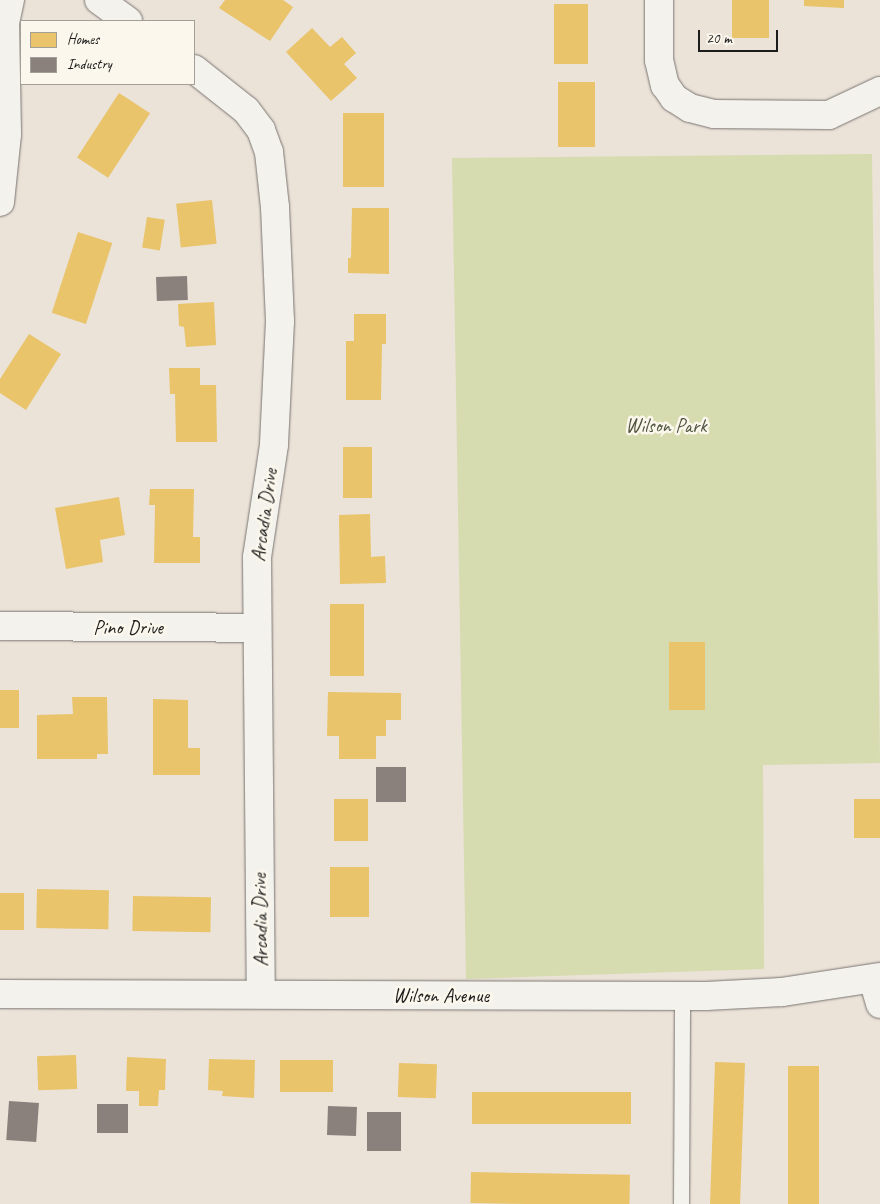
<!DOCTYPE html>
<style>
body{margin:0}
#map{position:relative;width:880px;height:1204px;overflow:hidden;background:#ebe2d8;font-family:Caveat,sans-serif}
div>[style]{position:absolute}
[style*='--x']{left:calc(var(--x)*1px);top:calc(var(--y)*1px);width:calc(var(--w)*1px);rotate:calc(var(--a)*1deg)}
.green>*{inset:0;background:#d6dcaf}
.homes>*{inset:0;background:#e9c46a;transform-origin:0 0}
.industry>*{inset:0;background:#8a817c;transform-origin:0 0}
.roads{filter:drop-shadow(0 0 1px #797571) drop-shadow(0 0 1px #797571)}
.service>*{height:15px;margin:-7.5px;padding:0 7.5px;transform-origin:7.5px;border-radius:7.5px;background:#f4f2ed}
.minor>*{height:28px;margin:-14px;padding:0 14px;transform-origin:14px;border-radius:14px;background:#f4f2ed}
span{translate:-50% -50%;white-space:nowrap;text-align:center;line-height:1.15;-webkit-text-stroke:5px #fbf7ec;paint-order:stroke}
.park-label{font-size:20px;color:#4f543e}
.street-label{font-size:20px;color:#1c1c1c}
.legend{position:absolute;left:20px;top:20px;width:175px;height:65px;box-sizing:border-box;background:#fbf7ec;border:1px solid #a29f99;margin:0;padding:6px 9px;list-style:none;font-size:15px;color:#1c1c1c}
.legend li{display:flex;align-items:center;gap:10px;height:25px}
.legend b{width:25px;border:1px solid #a29f99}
.scale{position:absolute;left:698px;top:30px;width:80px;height:22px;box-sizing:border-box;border:2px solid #1c1c1c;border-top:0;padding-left:6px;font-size:15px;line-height:18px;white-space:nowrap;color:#1c1c1c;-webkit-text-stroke:4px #fbf7ec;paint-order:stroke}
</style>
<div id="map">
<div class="green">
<div style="clip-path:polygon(872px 154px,880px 763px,763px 765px,764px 969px,466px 979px,452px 158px)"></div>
</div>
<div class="homes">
<div style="clip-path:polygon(225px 0,283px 0,293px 7px,270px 41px,219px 8px)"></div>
<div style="left:732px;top:0;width:37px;height:38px"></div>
<div style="clip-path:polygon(804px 0,844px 0,844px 8px,804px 6px)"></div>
<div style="left:554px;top:4px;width:34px;height:60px"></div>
<div style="clip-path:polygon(312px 28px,330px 47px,342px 37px,356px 53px,344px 64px,357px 78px,331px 101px,286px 52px)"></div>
<div style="left:558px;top:82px;width:37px;height:65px"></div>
<div style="left:119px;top:93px;width:37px;height:77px;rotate:33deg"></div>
<div style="left:343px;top:113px;width:41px;height:74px"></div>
<div style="left:212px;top:200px;width:44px;height:36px;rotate:84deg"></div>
<div style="clip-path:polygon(352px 208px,389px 208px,389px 274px,348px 273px,348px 258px,351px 258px)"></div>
<div style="left:147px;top:217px;width:18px;height:31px;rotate:9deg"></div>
<div style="left:78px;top:232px;width:36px;height:85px;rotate:18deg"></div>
<div style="clip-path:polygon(214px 302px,216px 345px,186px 347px,184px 327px,179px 326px,178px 304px)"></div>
<div style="clip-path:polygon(354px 314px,386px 314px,386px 344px,382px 344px,381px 400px,346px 400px,346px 341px,354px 341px)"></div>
<div style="clip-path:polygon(29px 334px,61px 354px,26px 410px,0 393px,0 379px)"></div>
<div style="clip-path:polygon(169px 368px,200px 368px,200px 385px,216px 385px,217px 442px,176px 442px,175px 394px,170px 394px)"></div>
<div style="left:343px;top:447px;width:29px;height:51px"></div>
<div style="clip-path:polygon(150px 489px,194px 489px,193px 537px,200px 537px,200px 563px,154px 563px,155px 505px,149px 505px)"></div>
<div style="clip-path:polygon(119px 497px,125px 535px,100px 540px,103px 562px,66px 569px,55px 508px)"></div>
<div style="clip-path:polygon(370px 514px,371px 557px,385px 556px,386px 583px,340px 584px,339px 515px)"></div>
<div style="left:330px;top:604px;width:34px;height:72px"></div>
<div style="left:669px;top:642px;width:36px;height:68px"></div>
<div style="left:0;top:690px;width:19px;height:38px"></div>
<div style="clip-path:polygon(328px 692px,401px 693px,401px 720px,386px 720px,386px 736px,376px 736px,376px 759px,339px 759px,339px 736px,327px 736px)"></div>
<div style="clip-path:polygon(72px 697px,107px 697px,108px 754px,97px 754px,97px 759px,37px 759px,37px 715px,73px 714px)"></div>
<div style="clip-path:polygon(153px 699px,188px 700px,188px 748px,200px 748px,200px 775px,153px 775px)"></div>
<div style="left:368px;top:799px;width:42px;height:34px;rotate:90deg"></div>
<div style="left:854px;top:799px;width:26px;height:39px"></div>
<div style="left:330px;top:867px;width:39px;height:50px"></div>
<div style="left:37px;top:889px;width:72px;height:39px;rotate:1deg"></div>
<div style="left:0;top:893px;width:24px;height:37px"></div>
<div style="left:133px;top:896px;width:78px;height:35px;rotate:1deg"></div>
<div style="left:76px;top:1055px;width:34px;height:39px;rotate:88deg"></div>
<div style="clip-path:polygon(127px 1057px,166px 1059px,165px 1090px,159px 1090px,158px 1106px,139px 1106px,139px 1091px,126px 1091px)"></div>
<div style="clip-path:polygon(209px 1059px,255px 1060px,254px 1098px,222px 1096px,223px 1091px,208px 1090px)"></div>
<div style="left:280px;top:1060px;width:53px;height:32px"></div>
<div style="left:715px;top:1062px;width:30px;height:142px;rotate:2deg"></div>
<div style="left:399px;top:1063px;width:38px;height:34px;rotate:2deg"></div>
<div style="left:788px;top:1066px;width:31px;height:138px"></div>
<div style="left:472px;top:1092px;width:159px;height:32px"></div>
<div style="left:471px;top:1172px;width:159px;height:31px;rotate:1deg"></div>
</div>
<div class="industry">
<div style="left:187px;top:276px;width:24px;height:31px;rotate:88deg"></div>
<div style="left:376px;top:767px;width:30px;height:35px"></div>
<div style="left:9px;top:1101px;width:30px;height:39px;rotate:4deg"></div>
<div style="left:97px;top:1104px;width:31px;height:29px"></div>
<div style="left:328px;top:1106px;width:29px;height:29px;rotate:2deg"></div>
<div style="left:367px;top:1112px;width:34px;height:39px"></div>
</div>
<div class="roads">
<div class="service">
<div style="--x:681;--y:1204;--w:208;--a:-89.7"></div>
</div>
<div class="minor">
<div style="--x:99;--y:0;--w:36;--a:36"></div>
<div style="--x:659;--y:0;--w:60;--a:90"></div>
<div style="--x:659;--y:60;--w:26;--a:77"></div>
<div style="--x:665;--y:85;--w:16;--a:55"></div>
<div style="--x:674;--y:98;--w:19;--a:32"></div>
<div style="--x:690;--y:108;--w:25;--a:14"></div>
<div style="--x:714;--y:114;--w:115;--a:0.5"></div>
<div style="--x:829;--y:115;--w:56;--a:-25.2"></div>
<div style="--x:194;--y:69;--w:66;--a:38.3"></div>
<div style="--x:246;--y:110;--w:25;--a:53"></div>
<div style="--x:261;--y:130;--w:23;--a:70"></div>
<div style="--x:269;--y:152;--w:55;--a:83.8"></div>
<div style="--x:275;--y:207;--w:114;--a:87.5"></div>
<div style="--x:280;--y:321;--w:124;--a:92.8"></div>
<div style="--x:274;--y:445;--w:113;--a:98.6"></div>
<div style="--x:257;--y:557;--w:437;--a:89.5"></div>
<div style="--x:0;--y:202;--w:68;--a:-84.1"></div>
<div style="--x:7;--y:134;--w:111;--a:-91"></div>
<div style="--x:5;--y:23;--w:24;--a:-78"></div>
<div style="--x:0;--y:626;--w:256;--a:0.4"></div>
<div style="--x:873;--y:979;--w:26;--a:74"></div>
<div style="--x:0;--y:994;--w:706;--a:0.16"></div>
<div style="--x:706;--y:996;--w:76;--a:-3"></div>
<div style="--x:782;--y:992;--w:99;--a:-8.7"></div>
</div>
</div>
<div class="park-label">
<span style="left:666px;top:425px">Wilson Park</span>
</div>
<div class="street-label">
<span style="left:264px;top:515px;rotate:-82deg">Arcadia Drive</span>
<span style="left:128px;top:627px">Pino Drive</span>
<span style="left:260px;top:920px;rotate:-91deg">Arcadia Drive</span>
<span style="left:441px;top:995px">Wilson Avenue</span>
</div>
<ul class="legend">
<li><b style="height:14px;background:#e9c46a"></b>Homes</li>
<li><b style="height:14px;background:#8a817c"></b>Industry</li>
</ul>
<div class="scale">20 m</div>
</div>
